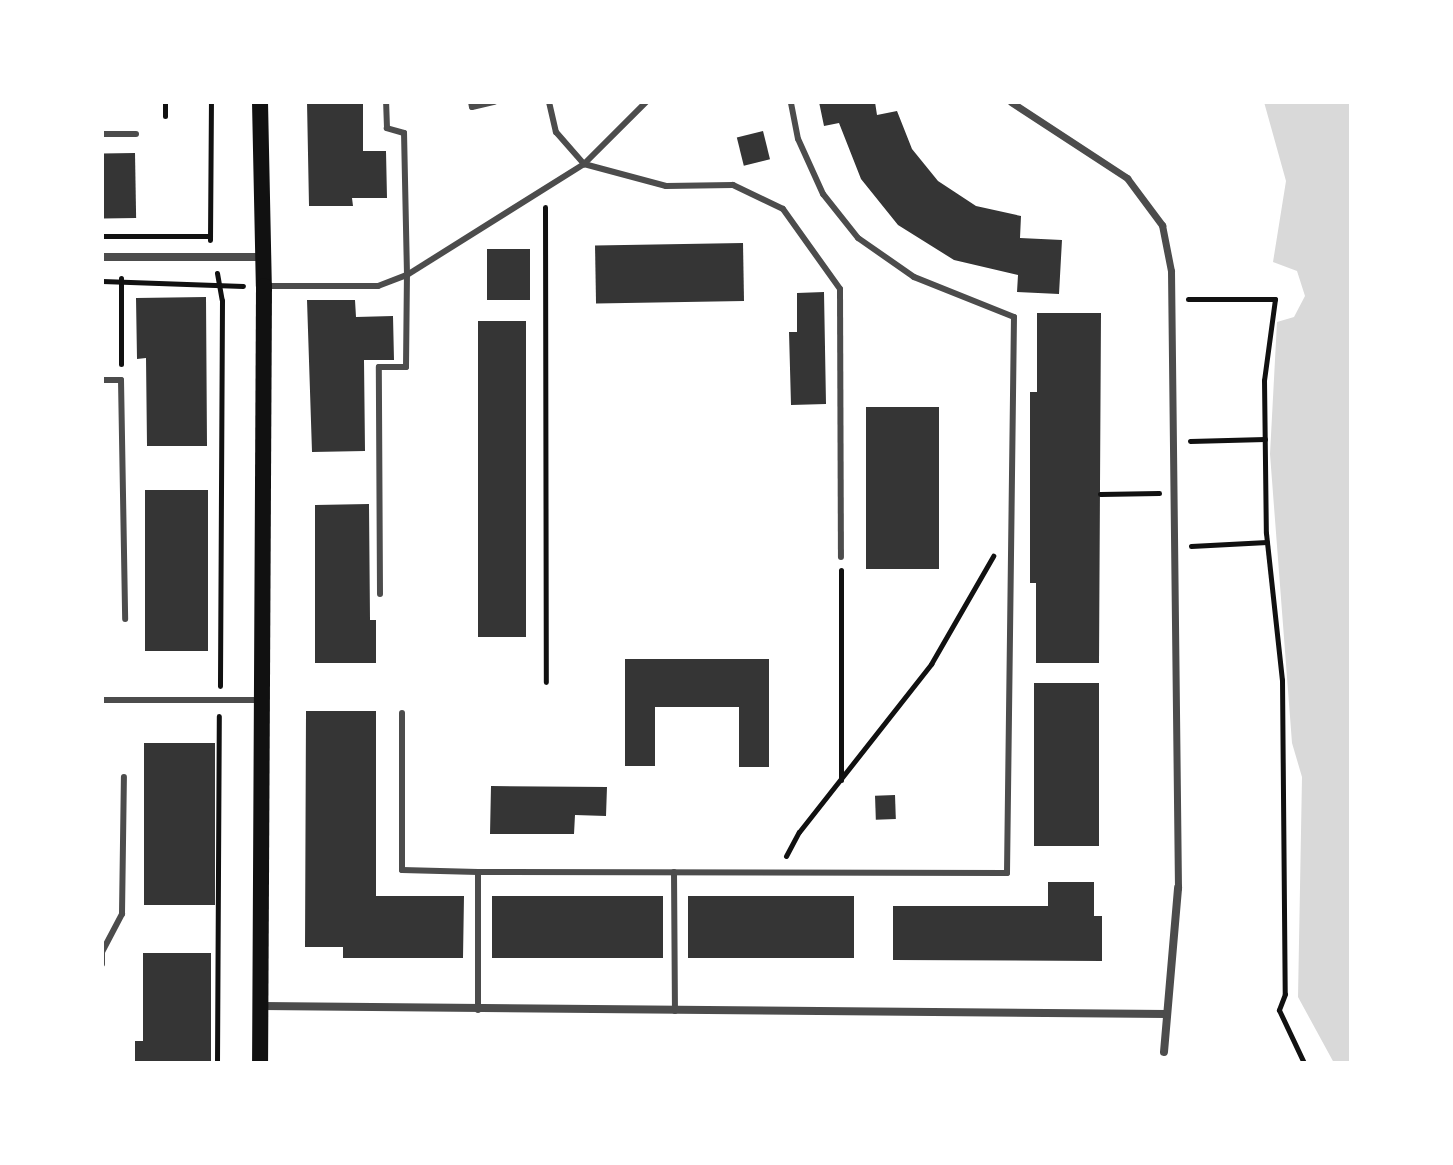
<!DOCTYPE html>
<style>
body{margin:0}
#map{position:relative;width:1453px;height:1165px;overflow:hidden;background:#fff;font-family:"Playfair Display",serif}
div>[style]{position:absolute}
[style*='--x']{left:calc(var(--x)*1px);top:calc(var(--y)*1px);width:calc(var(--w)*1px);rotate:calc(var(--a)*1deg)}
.water>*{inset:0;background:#d9d9d9}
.building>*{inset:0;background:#353535;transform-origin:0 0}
.path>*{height:5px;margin:-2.5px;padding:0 2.5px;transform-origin:2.5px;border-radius:2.5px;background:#111}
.service>*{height:6px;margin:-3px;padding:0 3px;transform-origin:3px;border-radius:3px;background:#4c4c4c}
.pedestrian>*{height:7px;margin:-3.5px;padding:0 3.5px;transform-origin:3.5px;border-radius:3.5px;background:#4c4c4c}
.minor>*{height:8px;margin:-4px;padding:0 4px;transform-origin:4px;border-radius:4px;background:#4c4c4c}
.secondary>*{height:16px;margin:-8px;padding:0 8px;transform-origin:8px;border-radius:8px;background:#111}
span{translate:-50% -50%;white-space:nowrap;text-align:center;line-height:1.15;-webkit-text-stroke:7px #fff;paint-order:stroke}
.frame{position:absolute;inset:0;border:104px solid #fff;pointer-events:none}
</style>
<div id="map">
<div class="water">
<div style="clip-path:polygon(1264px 102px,1351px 102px,1351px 1063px,1334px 1063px,1298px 997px,1302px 777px,1292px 743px,1270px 454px,1277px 322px,1294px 317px,1305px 296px,1297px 271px,1273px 262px,1286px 181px)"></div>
</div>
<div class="building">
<div style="clip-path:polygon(307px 102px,363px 102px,363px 151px,386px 151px,387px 198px,352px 198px,353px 206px,309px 206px)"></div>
<div style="clip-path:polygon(819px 102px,875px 102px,877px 115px,897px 111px,912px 149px,938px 181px,976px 206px,1021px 216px,1020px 238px,1062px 240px,1059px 294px,1017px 292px,1018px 275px,954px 260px,898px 225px,861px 179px,839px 123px,824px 126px)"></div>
<div style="left:763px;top:131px;width:29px;height:27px;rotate:76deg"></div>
<div style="left:135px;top:153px;width:65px;height:33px;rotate:89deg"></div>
<div style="left:743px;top:243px;width:58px;height:148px;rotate:89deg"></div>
<div style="left:487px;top:249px;width:43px;height:51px"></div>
<div style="clip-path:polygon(824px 292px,826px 404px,791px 405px,789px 332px,797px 332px,797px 293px)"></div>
<div style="clip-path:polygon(206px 297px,207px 446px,147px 446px,146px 358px,137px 359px,136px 298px)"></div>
<div style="clip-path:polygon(307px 300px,355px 300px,356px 317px,393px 316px,394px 360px,364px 360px,365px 451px,312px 452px)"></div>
<div style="clip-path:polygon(1037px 313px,1101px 313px,1099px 663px,1036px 663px,1036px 583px,1030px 583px,1030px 392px,1037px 392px)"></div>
<div style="left:478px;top:321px;width:48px;height:316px"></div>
<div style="left:866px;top:407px;width:73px;height:162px"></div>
<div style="left:208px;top:490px;width:161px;height:63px;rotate:90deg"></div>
<div style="clip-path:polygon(369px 504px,370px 620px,376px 620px,376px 663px,315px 663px,315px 505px)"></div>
<div style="clip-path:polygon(625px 659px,769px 659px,769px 767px,739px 767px,739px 707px,655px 707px,655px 766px,625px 766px)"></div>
<div style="left:1034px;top:683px;width:65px;height:163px"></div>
<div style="clip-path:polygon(306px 711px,376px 711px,376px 896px,464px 896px,463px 958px,343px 958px,343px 947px,305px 947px)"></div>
<div style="left:144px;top:743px;width:71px;height:162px"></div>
<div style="clip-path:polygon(491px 786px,607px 787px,606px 816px,575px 815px,574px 834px,490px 834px)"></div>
<div style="left:895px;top:795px;width:24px;height:20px;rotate:88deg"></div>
<div style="clip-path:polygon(1048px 882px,1094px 882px,1094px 916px,1102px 916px,1102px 961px,893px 960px,893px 906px,1048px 906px)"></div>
<div style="left:492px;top:896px;width:171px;height:62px"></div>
<div style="left:854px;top:896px;width:62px;height:166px;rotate:90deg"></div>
<div style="clip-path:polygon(143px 953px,211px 953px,211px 1063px,135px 1063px,135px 1041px,143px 1041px)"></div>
</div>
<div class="path">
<div style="--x:165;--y:116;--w:14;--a:-90"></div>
<div style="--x:545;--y:207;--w:475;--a:89.9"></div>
<div style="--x:102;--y:236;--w:108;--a:0"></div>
<div style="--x:210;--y:240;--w:138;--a:-89.6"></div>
<div style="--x:217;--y:273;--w:27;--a:80"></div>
<div style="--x:222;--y:300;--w:386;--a:90.3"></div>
<div style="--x:121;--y:278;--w:86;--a:90"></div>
<div style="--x:102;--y:281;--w:141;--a:2"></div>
<div style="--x:1188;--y:299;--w:87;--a:0"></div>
<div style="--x:1275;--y:299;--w:82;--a:97.7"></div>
<div style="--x:1264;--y:380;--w:153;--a:89.3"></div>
<div style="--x:1266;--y:533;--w:148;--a:83.8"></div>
<div style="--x:1282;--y:680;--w:314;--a:89.5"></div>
<div style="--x:1285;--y:994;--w:17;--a:111"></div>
<div style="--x:1279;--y:1010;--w:59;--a:64.7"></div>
<div style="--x:1190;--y:441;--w:75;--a:-1.5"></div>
<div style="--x:1100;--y:494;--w:59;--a:-1"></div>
<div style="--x:1191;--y:546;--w:76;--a:-3"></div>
<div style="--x:841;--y:780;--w:210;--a:-90"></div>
<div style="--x:786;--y:856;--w:27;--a:-62"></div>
<div style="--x:799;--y:832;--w:214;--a:-51.8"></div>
<div style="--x:931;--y:664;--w:125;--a:-60.1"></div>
<div style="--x:217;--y:1063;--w:347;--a:-89.7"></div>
<div style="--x:949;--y:1063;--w:69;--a:0"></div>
</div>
<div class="service">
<div style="--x:471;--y:102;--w:5;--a:79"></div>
<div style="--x:472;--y:107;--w:23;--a:-13"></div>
<div style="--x:549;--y:102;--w:31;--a:77"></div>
<div style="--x:556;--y:132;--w:43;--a:48.8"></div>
<div style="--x:584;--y:164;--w:85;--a:15"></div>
<div style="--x:666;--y:186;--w:67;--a:-0.9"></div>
<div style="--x:733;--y:185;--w:55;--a:25.6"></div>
<div style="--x:783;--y:209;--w:98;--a:54.5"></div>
<div style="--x:840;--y:289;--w:268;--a:89.8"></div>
<div style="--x:102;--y:134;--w:34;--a:0"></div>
<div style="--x:265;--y:286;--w:113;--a:0"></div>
<div style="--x:378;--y:286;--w:31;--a:-21"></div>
<div style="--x:407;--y:275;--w:209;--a:-32.1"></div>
<div style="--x:584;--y:164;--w:88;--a:-45"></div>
<div style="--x:102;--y:380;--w:19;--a:0"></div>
<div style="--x:121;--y:380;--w:239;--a:89"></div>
<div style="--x:380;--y:594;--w:227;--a:-90.3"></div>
<div style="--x:379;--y:367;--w:27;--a:0"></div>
<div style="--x:406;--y:367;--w:92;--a:-89.4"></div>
<div style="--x:407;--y:275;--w:142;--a:-91.2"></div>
<div style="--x:404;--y:133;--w:18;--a:-164"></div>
<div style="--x:387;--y:128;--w:26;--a:-92"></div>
<div style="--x:102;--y:700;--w:156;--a:0"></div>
<div style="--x:402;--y:713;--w:157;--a:90"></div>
<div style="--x:402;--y:870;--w:76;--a:1.5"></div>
<div style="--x:674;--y:872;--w:139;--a:89.6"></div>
<div style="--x:102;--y:964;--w:12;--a:-90"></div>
<div style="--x:102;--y:952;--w:43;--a:-62.2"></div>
<div style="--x:122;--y:914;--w:137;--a:-89.2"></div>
<div style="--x:478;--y:1010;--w:138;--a:-90"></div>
<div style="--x:478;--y:872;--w:529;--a:0.11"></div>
<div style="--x:1007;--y:873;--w:556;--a:-89.28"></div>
<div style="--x:1014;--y:317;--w:108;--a:-158.2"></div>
<div style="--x:914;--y:277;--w:68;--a:-145.1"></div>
<div style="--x:858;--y:238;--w:56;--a:-128.5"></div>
<div style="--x:823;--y:194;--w:60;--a:-114.4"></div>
<div style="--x:798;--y:139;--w:38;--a:-101"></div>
</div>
<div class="pedestrian">
<div style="--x:1011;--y:102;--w:139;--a:33.2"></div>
<div style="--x:1127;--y:178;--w:59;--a:53.3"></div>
<div style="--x:1162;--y:225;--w:47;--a:78.9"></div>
<div style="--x:1171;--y:271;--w:617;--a:89.35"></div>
</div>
<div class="minor">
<div style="--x:102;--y:257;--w:161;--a:0"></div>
<div style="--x:262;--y:1006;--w:905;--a:0.51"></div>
<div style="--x:1164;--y:1052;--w:165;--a:-85.1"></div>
</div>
<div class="secondary">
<div style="--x:260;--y:102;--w:184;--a:88.8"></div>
<div style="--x:264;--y:286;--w:777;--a:90.29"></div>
</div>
<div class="frame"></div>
</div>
